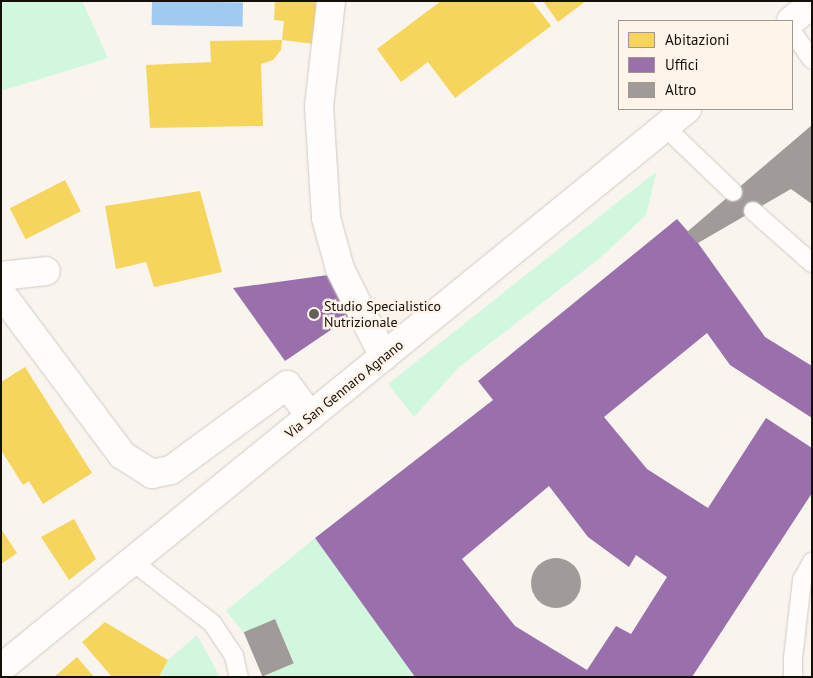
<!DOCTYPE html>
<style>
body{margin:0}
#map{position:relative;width:813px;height:678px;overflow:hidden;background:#faf4ee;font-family:"PT Sans",sans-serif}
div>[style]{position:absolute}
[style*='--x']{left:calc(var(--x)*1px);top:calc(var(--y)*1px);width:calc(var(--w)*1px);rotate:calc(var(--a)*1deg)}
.green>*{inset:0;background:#d1f8de}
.water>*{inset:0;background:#a1caf0;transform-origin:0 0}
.homes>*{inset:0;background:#f6d55c;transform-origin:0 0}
.offices>*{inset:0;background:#9970ab}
.building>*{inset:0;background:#a09a99;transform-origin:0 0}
.round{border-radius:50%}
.roads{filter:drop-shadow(0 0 1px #d0cac4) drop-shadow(0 0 1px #d0cac4)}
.lane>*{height:18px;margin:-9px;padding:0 9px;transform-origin:9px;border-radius:9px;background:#fefdfc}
.street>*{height:28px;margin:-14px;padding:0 14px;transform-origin:14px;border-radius:14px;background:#fefdfc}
.primary>*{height:28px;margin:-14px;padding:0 14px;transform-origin:14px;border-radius:14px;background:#fefdfc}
.dots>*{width:14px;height:14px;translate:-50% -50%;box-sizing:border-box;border:2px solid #fef4ea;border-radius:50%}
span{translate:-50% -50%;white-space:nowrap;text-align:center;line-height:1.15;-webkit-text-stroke:5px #fef4ea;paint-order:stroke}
.poi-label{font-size:14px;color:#150f0a}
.left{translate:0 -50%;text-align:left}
.street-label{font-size:14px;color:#150f0a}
.frame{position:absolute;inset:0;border:2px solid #150f0a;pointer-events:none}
.legend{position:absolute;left:618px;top:20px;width:175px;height:90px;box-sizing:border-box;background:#fef4ea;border:1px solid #a19890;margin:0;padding:6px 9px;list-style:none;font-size:15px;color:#150f0a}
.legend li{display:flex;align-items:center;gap:10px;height:25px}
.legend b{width:25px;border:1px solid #a19890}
</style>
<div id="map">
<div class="green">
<div style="clip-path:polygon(1px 1px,82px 1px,108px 58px,1px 91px)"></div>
<div style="clip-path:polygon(657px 171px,646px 215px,600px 258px,457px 369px,414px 417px,388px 384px)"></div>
<div style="clip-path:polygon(315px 538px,415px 677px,262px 677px,294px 662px,275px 619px,244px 633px,226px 611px)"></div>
<div style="clip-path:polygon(197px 635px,220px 677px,159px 677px,168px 660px)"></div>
</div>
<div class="water">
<div style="left:152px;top:1px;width:91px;height:24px;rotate:1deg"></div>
</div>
<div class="homes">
<div style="clip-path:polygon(275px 1px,318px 1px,315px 44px,282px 40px,284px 21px,274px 20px)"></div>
<div style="clip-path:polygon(441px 1px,532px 1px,551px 26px,455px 98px,428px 62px,401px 82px,377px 49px)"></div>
<div style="clip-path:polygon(543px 1px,586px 1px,558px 22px)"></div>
<div style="clip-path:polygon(282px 40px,281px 50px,273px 60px,261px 64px,263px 126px,150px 128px,146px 65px,211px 62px,210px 41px)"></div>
<div style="left:65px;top:180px;width:35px;height:62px;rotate:63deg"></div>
<div style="clip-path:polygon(200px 191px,222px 272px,154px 287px,146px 262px,116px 269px,105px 206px)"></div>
<div style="clip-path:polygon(25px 367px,92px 473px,43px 504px,29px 481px,23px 485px,1px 450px,1px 382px)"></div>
<div style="clip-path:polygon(74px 519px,96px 559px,69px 580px,41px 537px)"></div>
<div style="clip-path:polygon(1px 529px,17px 553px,1px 564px)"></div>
<div style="clip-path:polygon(105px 622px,168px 660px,159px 677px,112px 677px,82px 642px)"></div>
<div style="clip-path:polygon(77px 657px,94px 677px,54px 677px)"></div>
</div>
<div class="offices">
<div style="clip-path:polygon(evenodd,677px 219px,698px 243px,765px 337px,812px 366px,812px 418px,730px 365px,707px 333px,604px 417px,647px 469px,708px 508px,766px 418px,812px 448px,812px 493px,692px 677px,415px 677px,315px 538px,493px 400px,478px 381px,677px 219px,549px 486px,588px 537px,629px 567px,636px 555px,667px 577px,631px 634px,616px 626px,587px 670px,515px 626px,462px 559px,549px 486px)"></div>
<div style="clip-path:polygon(328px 275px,350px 317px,285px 361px,233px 288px)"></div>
</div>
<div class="building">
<div style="clip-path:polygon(812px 125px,812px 204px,791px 189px,698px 243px,687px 232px)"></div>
<div class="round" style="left:531px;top:558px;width:50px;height:50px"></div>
<div style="left:275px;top:619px;width:48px;height:34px;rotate:67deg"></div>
</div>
<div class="roads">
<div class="lane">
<div style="--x:792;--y:32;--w:34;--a:54"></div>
<div style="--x:665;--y:127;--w:94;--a:43.7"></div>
<div style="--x:753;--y:211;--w:79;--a:41.4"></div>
<div style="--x:133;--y:562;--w:100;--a:37.7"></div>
<div style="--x:212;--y:623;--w:40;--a:56"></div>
<div style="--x:234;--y:656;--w:22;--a:77"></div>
<div style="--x:793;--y:677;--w:19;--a:-90"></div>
<div style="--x:793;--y:658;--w:79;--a:-83.4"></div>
<div style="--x:802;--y:580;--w:21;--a:-61"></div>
</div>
<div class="street">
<div style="--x:331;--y:1;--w:106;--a:96.5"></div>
<div style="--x:319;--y:106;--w:112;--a:86.4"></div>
<div style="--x:326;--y:218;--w:53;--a:74.6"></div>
<div style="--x:340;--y:269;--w:98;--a:63.4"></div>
<div style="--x:1;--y:276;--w:45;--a:-6.3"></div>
<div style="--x:1;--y:293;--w:202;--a:53.2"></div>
<div style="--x:122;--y:455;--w:36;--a:32"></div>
<div style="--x:152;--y:474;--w:19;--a:-12"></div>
<div style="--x:171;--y:470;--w:144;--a:-36.2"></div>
<div style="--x:287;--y:385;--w:39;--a:53"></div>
</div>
<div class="primary">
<div style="--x:791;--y:21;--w:27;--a:-39"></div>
<div style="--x:1;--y:668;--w:885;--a:-39.18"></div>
</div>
</div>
<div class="dots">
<div style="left:314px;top:314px;background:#655f5a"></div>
</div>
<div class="poi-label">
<span class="left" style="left:324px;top:314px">Studio Specialistico<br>Nutrizionale</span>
</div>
<div class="street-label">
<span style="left:344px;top:389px;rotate:-39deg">Via San Gennaro Agnano</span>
</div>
<div class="frame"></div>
<ul class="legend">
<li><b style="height:14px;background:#f6d55c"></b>Abitazioni</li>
<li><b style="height:14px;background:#9970ab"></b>Uffici</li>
<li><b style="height:14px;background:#a09a99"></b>Altro</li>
</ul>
</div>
